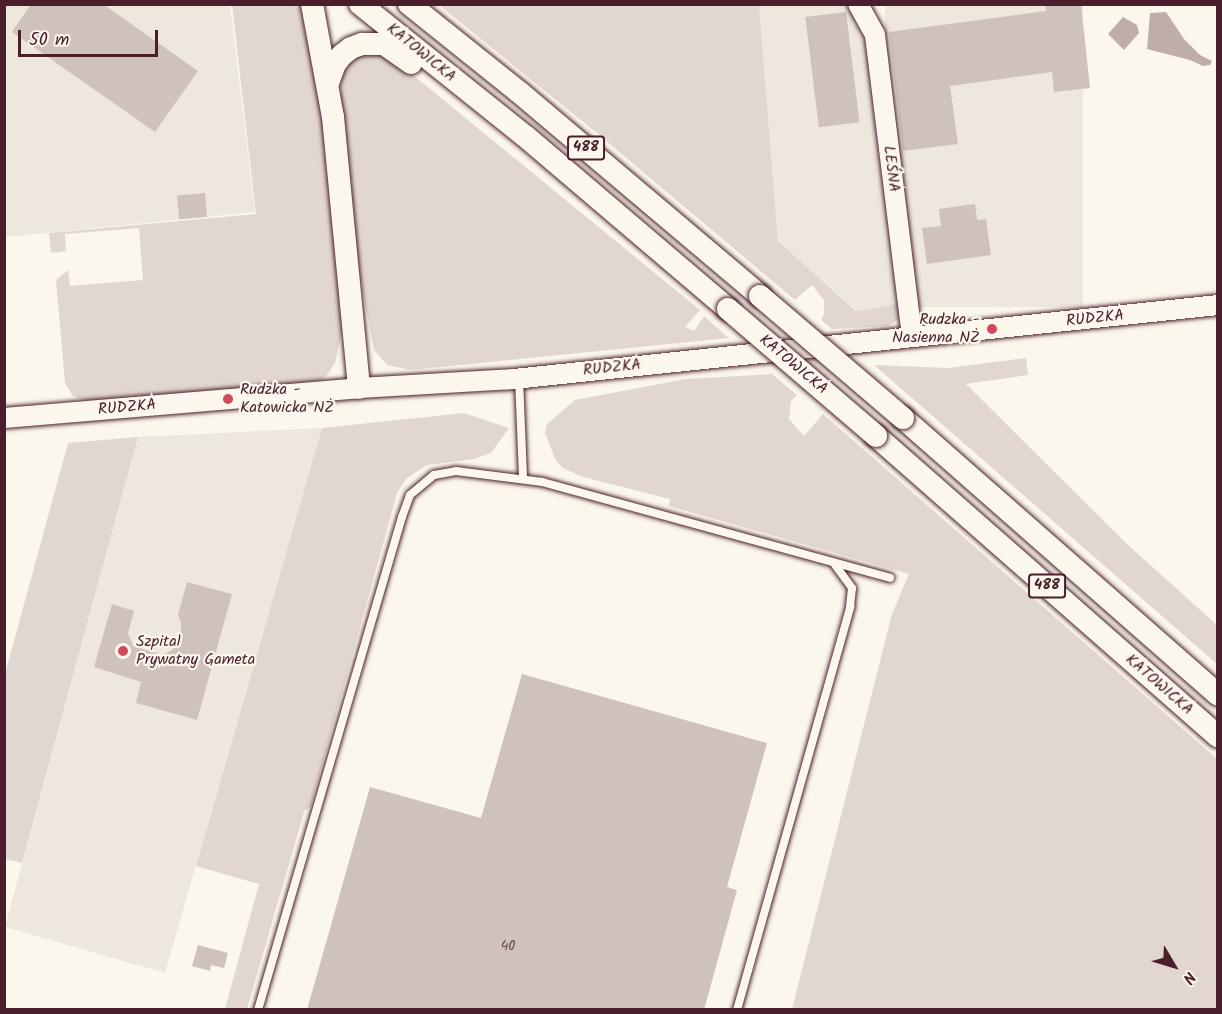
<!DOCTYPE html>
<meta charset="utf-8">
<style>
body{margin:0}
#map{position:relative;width:1222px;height:1014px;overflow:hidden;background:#fbf7ec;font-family:Kalam,sans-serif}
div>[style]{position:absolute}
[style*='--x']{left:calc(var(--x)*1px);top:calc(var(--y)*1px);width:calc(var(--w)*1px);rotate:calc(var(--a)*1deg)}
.built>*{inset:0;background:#eee7de;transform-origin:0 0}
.green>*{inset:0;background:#e2d7d0}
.water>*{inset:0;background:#bfadaa}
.building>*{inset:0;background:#cfc2bc;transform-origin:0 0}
.roads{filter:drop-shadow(0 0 2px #4a1f2b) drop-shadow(0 0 2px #4a1f2b)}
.lane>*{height:8px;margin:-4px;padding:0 4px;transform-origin:4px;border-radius:4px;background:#fbf7ec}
.secondary>*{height:20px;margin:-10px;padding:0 10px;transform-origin:10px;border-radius:10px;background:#fbf7ec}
.primary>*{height:22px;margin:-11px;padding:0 11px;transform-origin:11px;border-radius:11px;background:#fbf7ec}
.bridges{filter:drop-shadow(0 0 2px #4a1f2b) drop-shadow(0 0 2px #4a1f2b)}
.primary-bridge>*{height:22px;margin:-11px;padding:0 11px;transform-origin:11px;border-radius:11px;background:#fbf7ec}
.dots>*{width:16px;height:16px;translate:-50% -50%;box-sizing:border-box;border:3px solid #fbf7ec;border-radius:50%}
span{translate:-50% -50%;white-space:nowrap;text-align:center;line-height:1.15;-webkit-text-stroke:4.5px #fbf7ec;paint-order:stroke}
.number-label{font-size:14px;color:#6b484f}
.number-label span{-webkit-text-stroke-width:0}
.shield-label span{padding:2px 4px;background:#fbf7ec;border:2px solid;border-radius:4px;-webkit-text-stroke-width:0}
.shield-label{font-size:15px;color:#4a1f2b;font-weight:700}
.street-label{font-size:16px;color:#4a1f2b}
.poi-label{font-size:16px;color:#4a1f2b}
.right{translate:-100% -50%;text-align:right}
.left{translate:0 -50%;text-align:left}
.frame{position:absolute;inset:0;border:6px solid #4a1f2b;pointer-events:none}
.north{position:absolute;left:1144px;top:936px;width:60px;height:60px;-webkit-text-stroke:4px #fbf7ec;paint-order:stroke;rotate:128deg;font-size:16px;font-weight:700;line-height:24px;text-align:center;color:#4a1f2b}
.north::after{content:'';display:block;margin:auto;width:21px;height:27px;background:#4a1f2b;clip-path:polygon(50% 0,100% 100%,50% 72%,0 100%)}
.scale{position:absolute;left:18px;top:30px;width:140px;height:27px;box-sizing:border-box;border:3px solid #4a1f2b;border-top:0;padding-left:8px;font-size:18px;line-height:21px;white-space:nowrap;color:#4a1f2b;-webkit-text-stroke:4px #fbf7ec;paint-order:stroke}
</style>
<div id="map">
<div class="built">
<div style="clip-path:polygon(5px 5px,230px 5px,255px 212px,5px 237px)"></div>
<div style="clip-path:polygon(759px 5px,846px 5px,865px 33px,901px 291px,897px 304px,857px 311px,778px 241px)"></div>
<div style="left:885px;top:5px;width:198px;height:302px"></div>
<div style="clip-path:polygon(322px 428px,165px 973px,5px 927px,138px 437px)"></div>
</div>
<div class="green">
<div style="clip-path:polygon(232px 5px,306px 5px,319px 89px,343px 327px,335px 363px,328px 374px,318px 383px,86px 401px,73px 396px,65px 383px,56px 280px,68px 270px,70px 286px,143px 280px,139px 228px,65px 234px,66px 251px,51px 253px,49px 233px,256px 214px)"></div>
<div style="clip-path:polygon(439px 5px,759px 5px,778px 241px,856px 311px,897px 304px,900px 314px,898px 320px,888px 326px,832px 329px,821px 320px,824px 314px,824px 300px,812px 285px,795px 300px,592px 129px)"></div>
<div style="clip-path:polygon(378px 53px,402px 66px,700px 310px,685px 327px,694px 331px,704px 316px,729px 338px,411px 370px,387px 365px,374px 350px,359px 272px,341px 102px,341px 78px,347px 63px,357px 55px)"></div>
<div style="clip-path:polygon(1026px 358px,1028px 375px,966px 384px,1127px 544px,1217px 625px,1217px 664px,874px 365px,948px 368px)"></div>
<div style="clip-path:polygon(772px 374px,797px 395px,791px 401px,789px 419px,804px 436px,823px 414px,1217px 759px,1217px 1009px,792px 1009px,892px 614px,909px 574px,669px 506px,670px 499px,583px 477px,563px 468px,556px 461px,545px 433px,547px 424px,575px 400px,686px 379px)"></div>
<div style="clip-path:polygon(464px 413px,509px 428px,491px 453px,474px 459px,427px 465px,406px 479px,397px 493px,311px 805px,304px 812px,247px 1009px,225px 1009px,259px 884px,196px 866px,322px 428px)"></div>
<div style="clip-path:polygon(138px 437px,22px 863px,5px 859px,5px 674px,68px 443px)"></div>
</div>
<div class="water">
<div style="clip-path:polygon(1166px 12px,1184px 39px,1200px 55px,1212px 61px,1210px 65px,1203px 66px,1190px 60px,1147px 49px,1150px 13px)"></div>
<div style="clip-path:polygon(1123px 17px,1137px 25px,1139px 33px,1124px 50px,1108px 34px)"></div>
</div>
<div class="building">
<div style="clip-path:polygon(31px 4px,103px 4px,198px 71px,155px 132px,12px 32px)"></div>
<div style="clip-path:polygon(1045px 4px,1081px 4px,1090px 88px,1054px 92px,1052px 72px,950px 86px,958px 144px,903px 151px,889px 32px,1046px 11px)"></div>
<div style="left:846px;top:12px;width:111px;height:41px;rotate:83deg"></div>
<div style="left:205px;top:193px;width:24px;height:28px;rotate:85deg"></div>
<div style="clip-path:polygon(975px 204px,977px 220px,986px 219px,991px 255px,927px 264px,922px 228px,941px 226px,939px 209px)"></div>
<div style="clip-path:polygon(187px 582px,232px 594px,197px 720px,136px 703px,141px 682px,94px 667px,112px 604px,134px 611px,128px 633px,133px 646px,163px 655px,172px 650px,181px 635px,181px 623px,178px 615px)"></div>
<div style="clip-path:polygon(522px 674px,767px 743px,727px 887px,737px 890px,704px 1010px,307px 1010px,370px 787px,481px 818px)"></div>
<div style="clip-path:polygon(198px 945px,228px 953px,224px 968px,211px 965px,210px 971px,192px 966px)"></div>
</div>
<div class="roads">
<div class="lane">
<div style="--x:519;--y:378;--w:101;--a:87.7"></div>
<div style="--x:258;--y:1010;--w:514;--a:-73.72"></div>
<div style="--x:402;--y:517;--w:23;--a:-70"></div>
<div style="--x:410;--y:495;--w:31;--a:-40"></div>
<div style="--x:434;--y:475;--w:22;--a:-10"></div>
<div style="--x:456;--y:471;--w:87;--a:7.3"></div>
<div style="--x:542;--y:482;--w:361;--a:15.4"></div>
<div style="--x:737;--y:1010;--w:419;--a:-74.3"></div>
<div style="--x:850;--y:607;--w:19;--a:-84"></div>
<div style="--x:852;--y:588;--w:29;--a:-126"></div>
</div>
<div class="secondary">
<div style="--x:858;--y:4;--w:35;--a:61"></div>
<div style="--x:875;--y:35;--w:304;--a:83"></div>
<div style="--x:4;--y:418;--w:356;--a:-4.8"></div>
<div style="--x:359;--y:388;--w:155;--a:-3.3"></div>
<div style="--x:514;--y:379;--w:708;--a:-6"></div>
</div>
<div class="primary">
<div style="--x:312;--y:4;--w:115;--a:79.5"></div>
<div style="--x:333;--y:117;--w:272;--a:84.5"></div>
<div style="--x:360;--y:4;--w:211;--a:38.7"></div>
<div style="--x:525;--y:136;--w:267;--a:40.4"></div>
<div style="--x:409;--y:4;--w:141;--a:38.7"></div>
<div style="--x:519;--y:92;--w:316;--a:40.2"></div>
<div style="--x:328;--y:83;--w:20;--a:-70"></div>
<div style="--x:335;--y:64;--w:11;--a:-52"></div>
<div style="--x:342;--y:55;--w:11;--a:-38"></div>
<div style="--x:351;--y:48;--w:12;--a:-20"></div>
<div style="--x:362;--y:44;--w:22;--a:0"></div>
<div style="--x:384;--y:44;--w:33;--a:35"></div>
<div style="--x:903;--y:418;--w:419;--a:41.3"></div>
<div style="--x:876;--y:436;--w:455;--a:41.3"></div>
</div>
</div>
<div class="bridges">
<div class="primary-bridge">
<div style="--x:760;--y:296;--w:188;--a:40.5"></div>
<div style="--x:728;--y:309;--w:195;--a:40.6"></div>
</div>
</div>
<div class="dots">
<div style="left:992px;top:329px;background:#d1495b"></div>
<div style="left:228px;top:399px;background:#d1495b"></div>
<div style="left:123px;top:651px;background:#d1495b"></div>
</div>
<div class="number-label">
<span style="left:508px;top:946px">40</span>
</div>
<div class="shield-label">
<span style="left:586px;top:148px">488</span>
<span style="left:1047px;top:586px">488</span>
</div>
<div class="street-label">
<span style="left:421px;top:53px;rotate:39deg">KATOWICKA</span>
<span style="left:891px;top:169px;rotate:83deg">LEŚNA</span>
<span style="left:1095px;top:319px;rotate:-6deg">RUDZKA</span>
<span style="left:793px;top:365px;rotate:40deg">KATOWICKA</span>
<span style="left:612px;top:368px;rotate:-6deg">RUDZKA</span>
<span style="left:127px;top:408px;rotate:-5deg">RUDZKA</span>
<span style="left:1159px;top:685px;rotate:41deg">KATOWICKA</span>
</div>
<div class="poi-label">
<span class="right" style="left:980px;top:329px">Rudzka -<br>Nasienna NŻ</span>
<span class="left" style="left:240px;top:399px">Rudzka -<br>Katowicka NŻ</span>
<span class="left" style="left:136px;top:651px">Szpital<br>Prywatny Gameta</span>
</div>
<div class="frame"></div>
<div class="north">N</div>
<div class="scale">50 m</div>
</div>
